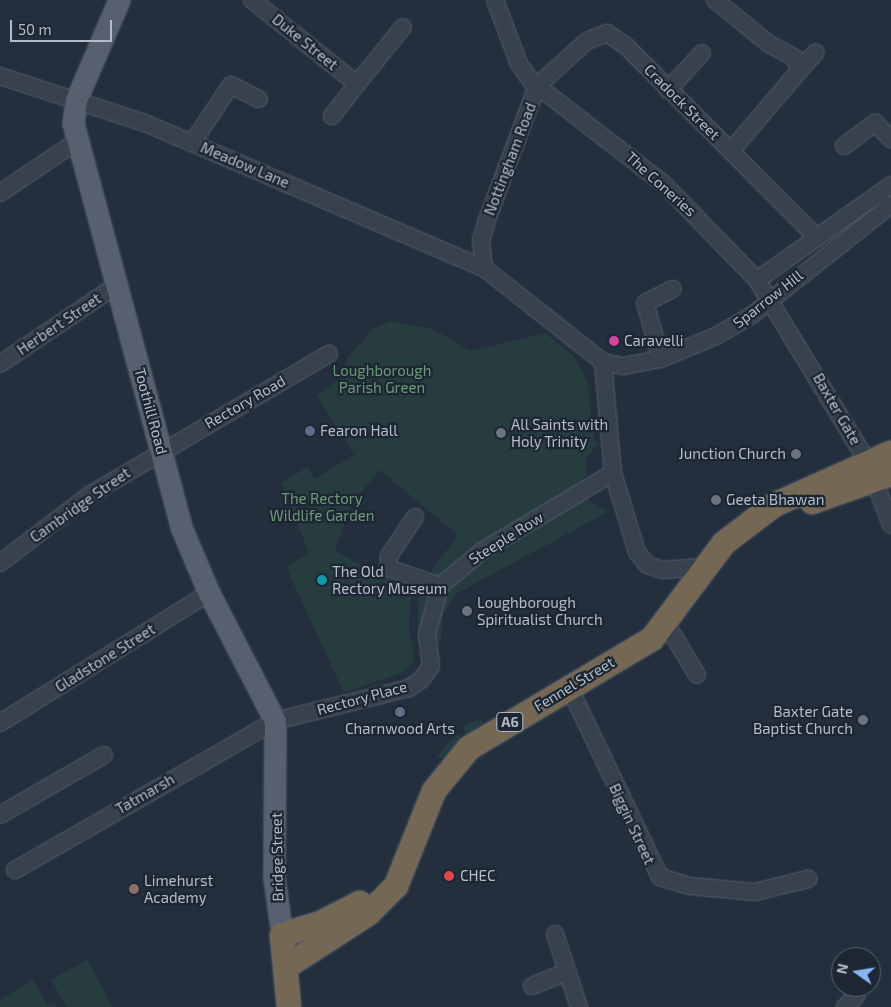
<!DOCTYPE html>
<style>
body{margin:0}
#map{position:relative;width:891px;height:1007px;overflow:hidden;background:#242f3e;font-family:"Exo 2",sans-serif}
div>[style]{position:absolute}
[style*='--x']{left:calc(var(--x)*1px);top:calc(var(--y)*1px);width:calc(var(--w)*1px);rotate:calc(var(--a)*1deg)}
.green>*{inset:0;background:#263c3f}
.roads{filter:drop-shadow(0 0 1px #565f6c) drop-shadow(0 0 1px #565f6c)}
.minor>*{height:16px;margin:-8px;padding:0 8px;transform-origin:8px;border-radius:8px;background:#38414e}
.major>*{height:21px;margin:-10.5px;padding:0 10.5px;transform-origin:10.5px;border-radius:10.5px;background:#56606e}
.highway>*{height:24px;margin:-12px;padding:0 12px;transform-origin:12px;border-radius:12px;background:#746855}
.dots>*{width:14px;height:14px;translate:-50% -50%;box-sizing:border-box;border:2px solid #1d2633;border-radius:50%}
span{translate:-50% -50%;white-space:nowrap;text-align:center;line-height:1.15;-webkit-text-stroke:4.5px #1d2633;paint-order:stroke}
.shield-label span{padding:1px 4px;background:#1d2633;border:1px solid;border-radius:4px;-webkit-text-stroke-width:0}
.shield-label{font-size:14px;color:#b4bcc9;font-weight:700}
.street-label{font-size:15px;color:#b4bcc9}
.poi-label{font-size:15px;color:#b4bcc9}
.left{translate:0 -50%;text-align:left}
.right{translate:-100% -50%;text-align:right}
.park-label{font-size:15px;color:#6b9a76}
.north{position:absolute;left:831px;top:947px;width:50px;height:50px;box-sizing:border-box;background:#1d2633;border:1px solid #59626f;border-radius:50%;rotate:283deg;font-size:14px;font-weight:700;line-height:20px;text-align:center;color:#b4bcc9}
.north::after{content:'';display:block;margin:auto;width:18px;height:22px;background:#8ab4f8;clip-path:polygon(50% 0,100% 100%,50% 72%,0 100%)}
.scale{position:absolute;left:10px;top:20px;width:102px;height:22px;box-sizing:border-box;border:2px solid #b4bcc9;border-top:0;padding-left:6px;font-size:15px;line-height:18px;white-space:nowrap;color:#b4bcc9;-webkit-text-stroke:4px #1d2633;paint-order:stroke}
</style>
<div id="map">
<div class="green">
<div style="clip-path:polygon(389px 321px,431px 328px,471px 351px,545px 333px,573px 355px,588px 382px,594px 442px,598px 444px,585px 460px,588px 467px,581px 487px,587px 499px,608px 512px,457px 593px,443px 615px,441px 642px,418px 644px,418px 600px,429px 574px,458px 535px,380px 470px,351px 504px,335px 551px,412px 591px,409px 625px,414px 660px,406px 671px,344px 693px,286px 567px,309px 553px,281px 483px,308px 467px,315px 479px,354px 455px,317px 395px,343px 377px,347px 358px,372px 330px)"></div>
<div style="clip-path:polygon(481px 718px,483px 723px,466px 735px,463px 726px)"></div>
<div style="clip-path:polygon(458px 733px,461px 742px,443px 758px,437px 756px)"></div>
<div style="clip-path:polygon(87px 960px,113px 1007px,67px 1007px,51px 980px)"></div>
<div style="clip-path:polygon(33px 980px,48px 1005px,54px 1002px,57px 1007px,0 1007px,0 1000px)"></div>
</div>
<div class="roads">
<div class="minor">
<div style="--x:252;--y:0;--w:134;--a:38.7"></div>
<div style="--x:357;--y:84;--w:41;--a:128"></div>
<div style="--x:495;--y:0;--w:68;--a:69.4"></div>
<div style="--x:519;--y:64;--w:21;--a:55"></div>
<div style="--x:531;--y:81;--w:168;--a:37.8"></div>
<div style="--x:664;--y:184;--w:134;--a:45.9"></div>
<div style="--x:757;--y:280;--w:212;--a:58.7"></div>
<div style="--x:867;--y:461;--w:68;--a:69.4"></div>
<div style="--x:715;--y:0;--w:70;--a:39.2"></div>
<div style="--x:769;--y:44;--w:30;--a:28"></div>
<div style="--x:795;--y:58;--w:14;--a:73"></div>
<div style="--x:799;--y:71;--w:105;--a:130.4"></div>
<div style="--x:799;--y:71;--w:25;--a:-48"></div>
<div style="--x:0;--y:76;--w:152;--a:18"></div>
<div style="--x:145;--y:123;--w:369;--a:23.2"></div>
<div style="--x:484;--y:268;--w:152;--a:38.3"></div>
<div style="--x:603;--y:362;--w:21;--a:11"></div>
<div style="--x:624;--y:366;--w:38;--a:-11"></div>
<div style="--x:661;--y:359;--w:60;--a:-22.7"></div>
<div style="--x:716;--y:336;--w:42;--a:-30.3"></div>
<div style="--x:752;--y:315;--w:177;--a:-38.4"></div>
<div style="--x:357;--y:84;--w:73;--a:-51.1"></div>
<div style="--x:668;--y:90;--w:50;--a:-47.4"></div>
<div style="--x:192;--y:143;--w:70;--a:-56.1"></div>
<div style="--x:231;--y:85;--w:31;--a:27"></div>
<div style="--x:844;--y:146;--w:39;--a:-37"></div>
<div style="--x:875;--y:123;--w:23;--a:45"></div>
<div style="--x:0;--y:193;--w:92;--a:-33.9"></div>
<div style="--x:484;--y:268;--w:28;--a:-96"></div>
<div style="--x:481;--y:240;--w:21;--a:-73"></div>
<div style="--x:487;--y:220;--w:143;--a:-69.5"></div>
<div style="--x:537;--y:86;--w:67;--a:-42"></div>
<div style="--x:587;--y:41;--w:22;--a:-22"></div>
<div style="--x:607;--y:33;--w:23;--a:34"></div>
<div style="--x:626;--y:46;--w:271;--a:45.1"></div>
<div style="--x:757;--y:280;--w:164;--a:-35.3"></div>
<div style="--x:661;--y:359;--w:58;--a:-105.9"></div>
<div style="--x:645;--y:303;--w:31;--a:-27"></div>
<div style="--x:603;--y:362;--w:111;--a:84.9"></div>
<div style="--x:613;--y:473;--w:83;--a:73.1"></div>
<div style="--x:637;--y:552;--w:16;--a:52"></div>
<div style="--x:647;--y:565;--w:16;--a:18"></div>
<div style="--x:662;--y:570;--w:41;--a:-4.2"></div>
<div style="--x:0;--y:364;--w:143;--a:-34.1"></div>
<div style="--x:415;--y:517;--w:47;--a:123.7"></div>
<div style="--x:389;--y:556;--w:12;--a:95"></div>
<div style="--x:388;--y:568;--w:55;--a:19.1"></div>
<div style="--x:0;--y:563;--w:114;--a:-37.2"></div>
<div style="--x:91;--y:494;--w:276;--a:-30.5"></div>
<div style="--x:667;--y:625;--w:58;--a:59"></div>
<div style="--x:569;--y:687;--w:211;--a:64.4"></div>
<div style="--x:660;--y:877;--w:31;--a:17"></div>
<div style="--x:690;--y:886;--w:65;--a:5.3"></div>
<div style="--x:755;--y:892;--w:55;--a:-13.8"></div>
<div style="--x:0;--y:723;--w:246;--a:-31.9"></div>
<div style="--x:0;--y:815;--w:120;--a:-30"></div>
<div style="--x:15;--y:870;--w:300;--a:-29.8"></div>
<div style="--x:275;--y:721;--w:138;--a:-13.8"></div>
<div style="--x:409;--y:688;--w:14;--a:-34"></div>
<div style="--x:421;--y:680;--w:17;--a:-54"></div>
<div style="--x:431;--y:666;--w:32;--a:-97"></div>
<div style="--x:427;--y:634;--w:50;--a:-74.8"></div>
<div style="--x:440;--y:586;--w:55;--a:-39.8"></div>
<div style="--x:482;--y:551;--w:152;--a:-30.8"></div>
<div style="--x:555;--y:934;--w:77;--a:71.8"></div>
<div style="--x:532;--y:986;--w:38;--a:-22"></div>
<div style="--x:845;--y:1007;--w:16;--a:-45"></div>
</div>
<div class="major">
<div style="--x:119;--y:0;--w:109;--a:113.3"></div>
<div style="--x:76;--y:100;--w:23;--a:97"></div>
<div style="--x:73;--y:123;--w:418;--a:75"></div>
<div style="--x:181;--y:527;--w:72;--a:67"></div>
<div style="--x:209;--y:593;--w:144;--a:62.7"></div>
<div style="--x:275;--y:721;--w:157;--a:90.4"></div>
<div style="--x:274;--y:878;--w:58;--a:82"></div>
</div>
<div class="highway">
<div style="--x:812;--y:502;--w:84;--a:-19.5"></div>
<div style="--x:286;--y:967;--w:99;--a:-33"></div>
<div style="--x:369;--y:913;--w:38;--a:-45"></div>
<div style="--x:396;--y:886;--w:102;--a:-68.2"></div>
<div style="--x:434;--y:791;--w:55;--a:-50.9"></div>
<div style="--x:469;--y:748;--w:213;--a:-30.8"></div>
<div style="--x:652;--y:639;--w:120;--a:-53.1"></div>
<div style="--x:724;--y:543;--w:63;--a:-37.2"></div>
<div style="--x:774;--y:505;--w:128;--a:-24"></div>
<div style="--x:289;--y:1007;--w:72;--a:-95.6"></div>
<div style="--x:282;--y:935;--w:39;--a:-17"></div>
<div style="--x:319;--y:924;--w:46;--a:-27.1"></div>
</div>
</div>
<div class="dots">
<div style="left:614px;top:341px;background:#d1479c"></div>
<div style="left:310px;top:431px;background:#5c6f8a"></div>
<div style="left:501px;top:433px;background:#6b7280"></div>
<div style="left:796px;top:454px;background:#6b7280"></div>
<div style="left:716px;top:500px;background:#6b7280"></div>
<div style="left:322px;top:580px;background:#0f9aa8"></div>
<div style="left:467px;top:611px;background:#6b7280"></div>
<div style="left:400px;top:712px;background:#5c6f8a"></div>
<div style="left:863px;top:720px;background:#6b7280"></div>
<div style="left:449px;top:876px;background:#e0444e"></div>
<div style="left:134px;top:889px;background:#8d6e63"></div>
</div>
<div class="shield-label">
<span style="left:510px;top:722px">A6</span>
</div>
<div class="street-label">
<span style="left:305px;top:42px;rotate:39deg">Duke Street</span>
<span style="left:682px;top:102px;rotate:45deg">Cradock Street</span>
<span style="left:510px;top:159px;rotate:-69deg">Nottingham Road</span>
<span style="left:245px;top:165px;rotate:23deg">Meadow Lane</span>
<span style="left:661px;top:184px;rotate:42deg">The Coneries</span>
<span style="left:768px;top:299px;rotate:-38deg">Sparrow Hill</span>
<span style="left:59px;top:324px;rotate:-34deg">Herbert Street</span>
<span style="left:245px;top:402px;rotate:-30deg">Rectory Road</span>
<span style="left:837px;top:409px;rotate:60deg">Baxter Gate</span>
<span style="left:151px;top:411px;rotate:75deg">Toothill Road</span>
<span style="left:80px;top:505px;rotate:-35deg">Cambridge Street</span>
<span style="left:506px;top:538px;rotate:-32deg">Steeple Row</span>
<span style="left:105px;top:658px;rotate:-32deg">Gladstone Street</span>
<span style="left:574px;top:684px;rotate:-31deg">Fennel Street</span>
<span style="left:362px;top:698px;rotate:-15deg">Rectory Place</span>
<span style="left:145px;top:794px;rotate:-30deg">Tatmarsh</span>
<span style="left:632px;top:824px;rotate:65deg">Biggin Street</span>
<span style="left:277px;top:857px;rotate:-91deg">Bridge Street</span>
</div>
<div class="poi-label">
<span class="left" style="left:624px;top:341px">Caravelli</span>
<span class="left" style="left:511px;top:433px">All Saints with<br>Holy Trinity</span>
<span class="left" style="left:320px;top:431px">Fearon Hall</span>
<span class="right" style="left:786px;top:454px">Junction Church</span>
<span class="left" style="left:726px;top:500px">Geeta Bhawan</span>
<span class="left" style="left:332px;top:580px">The Old<br>Rectory Museum</span>
<span class="left" style="left:477px;top:611px">Loughborough<br>Spiritualist Church</span>
<span class="right" style="left:853px;top:720px">Baxter Gate<br>Baptist Church</span>
<span style="left:400px;top:729px">Charnwood Arts</span>
<span class="left" style="left:460px;top:876px">CHEC</span>
<span class="left" style="left:144px;top:889px">Limehurst<br>Academy</span>
</div>
<div class="park-label">
<span style="left:382px;top:379px">Loughborough<br>Parish Green</span>
<span style="left:322px;top:507px">The Rectory<br>Wildlife Garden</span>
</div>
<div class="north">N</div>
<div class="scale">50 m</div>
</div>
